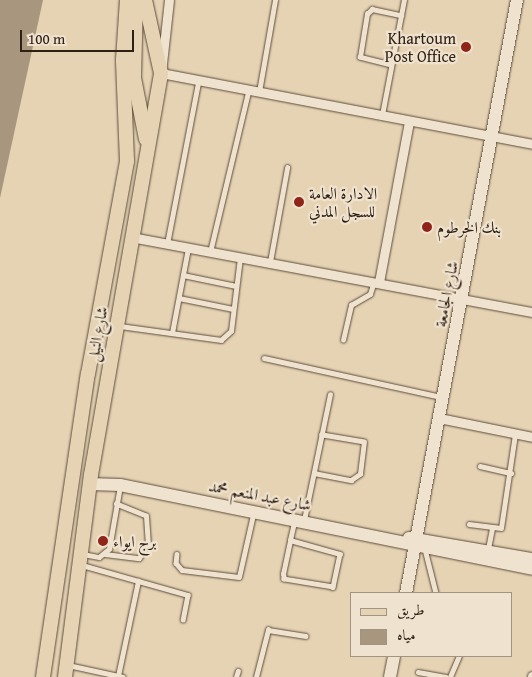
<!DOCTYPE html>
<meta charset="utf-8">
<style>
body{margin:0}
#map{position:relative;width:532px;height:677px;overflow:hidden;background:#e6d3b4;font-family:"Gentium Book Plus",Amiri,serif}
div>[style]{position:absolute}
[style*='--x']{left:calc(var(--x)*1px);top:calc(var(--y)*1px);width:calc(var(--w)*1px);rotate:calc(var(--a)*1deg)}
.water>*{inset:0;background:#a8967e}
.roads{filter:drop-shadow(0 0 1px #5d4d3c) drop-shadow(0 0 1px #5d4d3c)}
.lane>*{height:4.5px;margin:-2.25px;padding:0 2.25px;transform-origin:2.25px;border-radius:2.25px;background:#efe2ce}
.street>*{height:9px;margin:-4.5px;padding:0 4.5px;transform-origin:4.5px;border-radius:4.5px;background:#efe2ce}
.secondary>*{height:12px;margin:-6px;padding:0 6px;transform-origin:6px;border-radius:6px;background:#efe2ce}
.primary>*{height:14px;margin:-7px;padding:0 7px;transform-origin:7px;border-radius:7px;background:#e6d3b4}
.dots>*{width:14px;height:14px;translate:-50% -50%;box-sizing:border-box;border:2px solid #efe2ce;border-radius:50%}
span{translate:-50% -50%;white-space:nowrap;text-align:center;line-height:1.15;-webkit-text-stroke:4.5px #efe2ce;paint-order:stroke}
.poi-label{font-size:16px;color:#2f2014}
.right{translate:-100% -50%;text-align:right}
.left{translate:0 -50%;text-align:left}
.street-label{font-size:16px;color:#2f2014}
.legend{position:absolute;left:350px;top:592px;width:162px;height:65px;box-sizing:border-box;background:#efe2ce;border:1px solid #a29484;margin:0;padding:6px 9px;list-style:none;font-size:15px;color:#2f2014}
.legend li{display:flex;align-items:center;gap:10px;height:25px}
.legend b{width:25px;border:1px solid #a29484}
.scale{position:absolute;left:20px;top:30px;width:114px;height:22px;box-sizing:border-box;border:2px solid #2f2014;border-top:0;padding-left:6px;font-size:15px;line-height:18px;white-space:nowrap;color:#2f2014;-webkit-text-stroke:4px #efe2ce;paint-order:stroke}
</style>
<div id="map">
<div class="water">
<div style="clip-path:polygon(0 0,43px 0,0 198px)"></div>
</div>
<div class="roads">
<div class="lane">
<div style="--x:391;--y:65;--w:32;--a:-166"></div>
<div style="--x:360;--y:57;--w:44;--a:-80.8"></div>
<div style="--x:367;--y:14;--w:7;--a:-45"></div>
<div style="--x:372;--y:9;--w:30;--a:12"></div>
<div style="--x:259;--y:92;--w:93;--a:-80.1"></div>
<div style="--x:382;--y:115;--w:117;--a:-79.2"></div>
<div style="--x:167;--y:244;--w:164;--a:-79.1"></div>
<div style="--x:210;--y:252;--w:164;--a:-76.6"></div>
<div style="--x:270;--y:262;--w:96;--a:-79.7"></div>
<div style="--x:183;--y:275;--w:54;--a:11.7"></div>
<div style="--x:179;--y:298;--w:55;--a:11.5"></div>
<div style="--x:120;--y:326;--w:102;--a:7.9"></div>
<div style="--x:221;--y:340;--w:13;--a:-42"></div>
<div style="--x:231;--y:331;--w:74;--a:-83"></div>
<div style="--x:172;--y:333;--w:86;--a:-79.3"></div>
<div style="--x:343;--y:340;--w:36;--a:-77"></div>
<div style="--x:351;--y:305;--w:22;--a:-30"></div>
<div style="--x:370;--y:294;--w:13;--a:-72"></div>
<div style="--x:264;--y:358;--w:181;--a:12.4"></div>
<div style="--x:480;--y:466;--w:32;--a:13"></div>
<div style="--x:314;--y:473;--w:38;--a:11"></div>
<div style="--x:351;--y:480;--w:11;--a:-34"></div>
<div style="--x:360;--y:474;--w:32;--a:-83"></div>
<div style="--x:364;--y:442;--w:43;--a:-170.5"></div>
<div style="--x:304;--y:520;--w:128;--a:-78.3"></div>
<div style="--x:469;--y:524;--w:32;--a:7"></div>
<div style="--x:501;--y:528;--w:95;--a:-81.5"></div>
<div style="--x:290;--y:540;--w:52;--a:15.6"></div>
<div style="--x:340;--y:554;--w:34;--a:102"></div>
<div style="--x:333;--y:587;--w:50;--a:-170.7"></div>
<div style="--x:284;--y:579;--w:5;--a:-101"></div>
<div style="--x:283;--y:574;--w:35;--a:-78"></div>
<div style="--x:290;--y:540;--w:17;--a:-77"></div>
<div style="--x:425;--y:549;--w:45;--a:76"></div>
<div style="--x:488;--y:549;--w:20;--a:-79"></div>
<div style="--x:83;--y:554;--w:16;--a:11"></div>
<div style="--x:99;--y:557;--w:13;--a:-39"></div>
<div style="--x:109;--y:549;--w:64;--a:-80.1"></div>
<div style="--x:105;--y:554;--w:34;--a:7"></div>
<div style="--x:139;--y:558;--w:16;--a:-55"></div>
<div style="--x:148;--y:545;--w:29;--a:-94"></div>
<div style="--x:146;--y:516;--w:32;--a:-158"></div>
<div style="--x:177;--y:554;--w:9;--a:96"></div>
<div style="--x:176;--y:563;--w:9;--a:49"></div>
<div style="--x:182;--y:570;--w:57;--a:7"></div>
<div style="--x:239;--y:577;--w:64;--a:-77.3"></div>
<div style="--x:82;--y:565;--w:110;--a:15.8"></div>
<div style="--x:188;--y:595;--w:25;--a:101"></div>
<div style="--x:68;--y:665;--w:56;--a:12.3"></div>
<div style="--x:418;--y:672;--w:28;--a:10"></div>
<div style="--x:118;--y:676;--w:97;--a:-78.1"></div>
<div style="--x:236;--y:677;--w:6;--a:-72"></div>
<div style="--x:256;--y:677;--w:49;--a:-75.7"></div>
<div style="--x:268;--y:630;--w:38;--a:9"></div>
<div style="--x:450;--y:677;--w:23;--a:-67"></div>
</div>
<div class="street">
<div style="--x:169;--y:0;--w:73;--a:96.3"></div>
<div style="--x:161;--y:73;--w:378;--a:10.8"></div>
<div style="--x:131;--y:237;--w:408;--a:10.6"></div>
<div style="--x:379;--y:282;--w:163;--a:-79.4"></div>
<div style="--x:439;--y:418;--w:95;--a:11.5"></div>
<div style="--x:532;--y:677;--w:1;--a:-90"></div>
</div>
<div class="secondary">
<div style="--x:89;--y:484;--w:31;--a:2"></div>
<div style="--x:120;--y:485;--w:420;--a:11.5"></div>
<div style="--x:409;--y:538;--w:125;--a:9.7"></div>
<div style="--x:406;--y:593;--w:603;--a:-79.4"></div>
<div style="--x:390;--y:677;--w:21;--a:-79"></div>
</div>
<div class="primary">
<div style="--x:136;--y:0;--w:78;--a:91.5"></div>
<div style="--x:134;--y:78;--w:62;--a:78.9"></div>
<div style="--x:43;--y:677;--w:306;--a:-81.6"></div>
<div style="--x:88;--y:374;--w:217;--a:-79.6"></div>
<div style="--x:127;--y:161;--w:101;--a:-92.3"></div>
<div style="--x:123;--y:60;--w:60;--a:-86.2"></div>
<div style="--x:65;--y:677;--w:204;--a:-82.7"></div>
<div style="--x:91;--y:475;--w:408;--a:-80.1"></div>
<div style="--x:161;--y:73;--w:75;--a:-102.4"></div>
</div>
</div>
<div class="dots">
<div style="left:466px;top:47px;background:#8f2418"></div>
<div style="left:299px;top:202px;background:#8f2418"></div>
<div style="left:427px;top:227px;background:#8f2418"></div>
<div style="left:103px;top:541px;background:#8f2418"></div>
</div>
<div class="poi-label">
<span class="right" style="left:456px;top:47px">Khartoum<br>Post Office</span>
<span class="left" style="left:309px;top:202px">الادارة العامة<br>للسجل المدني</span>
<span class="left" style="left:437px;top:227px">بنك الخرطوم</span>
<span class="left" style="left:113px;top:541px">برج ايواء</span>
</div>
<div class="street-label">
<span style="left:446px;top:294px;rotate:-79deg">شارع الجامعة</span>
<span style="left:97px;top:334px;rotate:-80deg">شارع النيل</span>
<span style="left:260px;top:495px;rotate:11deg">شارع عبد المنعم محمد</span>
</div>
<ul class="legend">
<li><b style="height:6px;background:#e6d3b4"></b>طريق</li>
<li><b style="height:14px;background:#a8967e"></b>مياه</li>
</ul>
<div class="scale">100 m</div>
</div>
